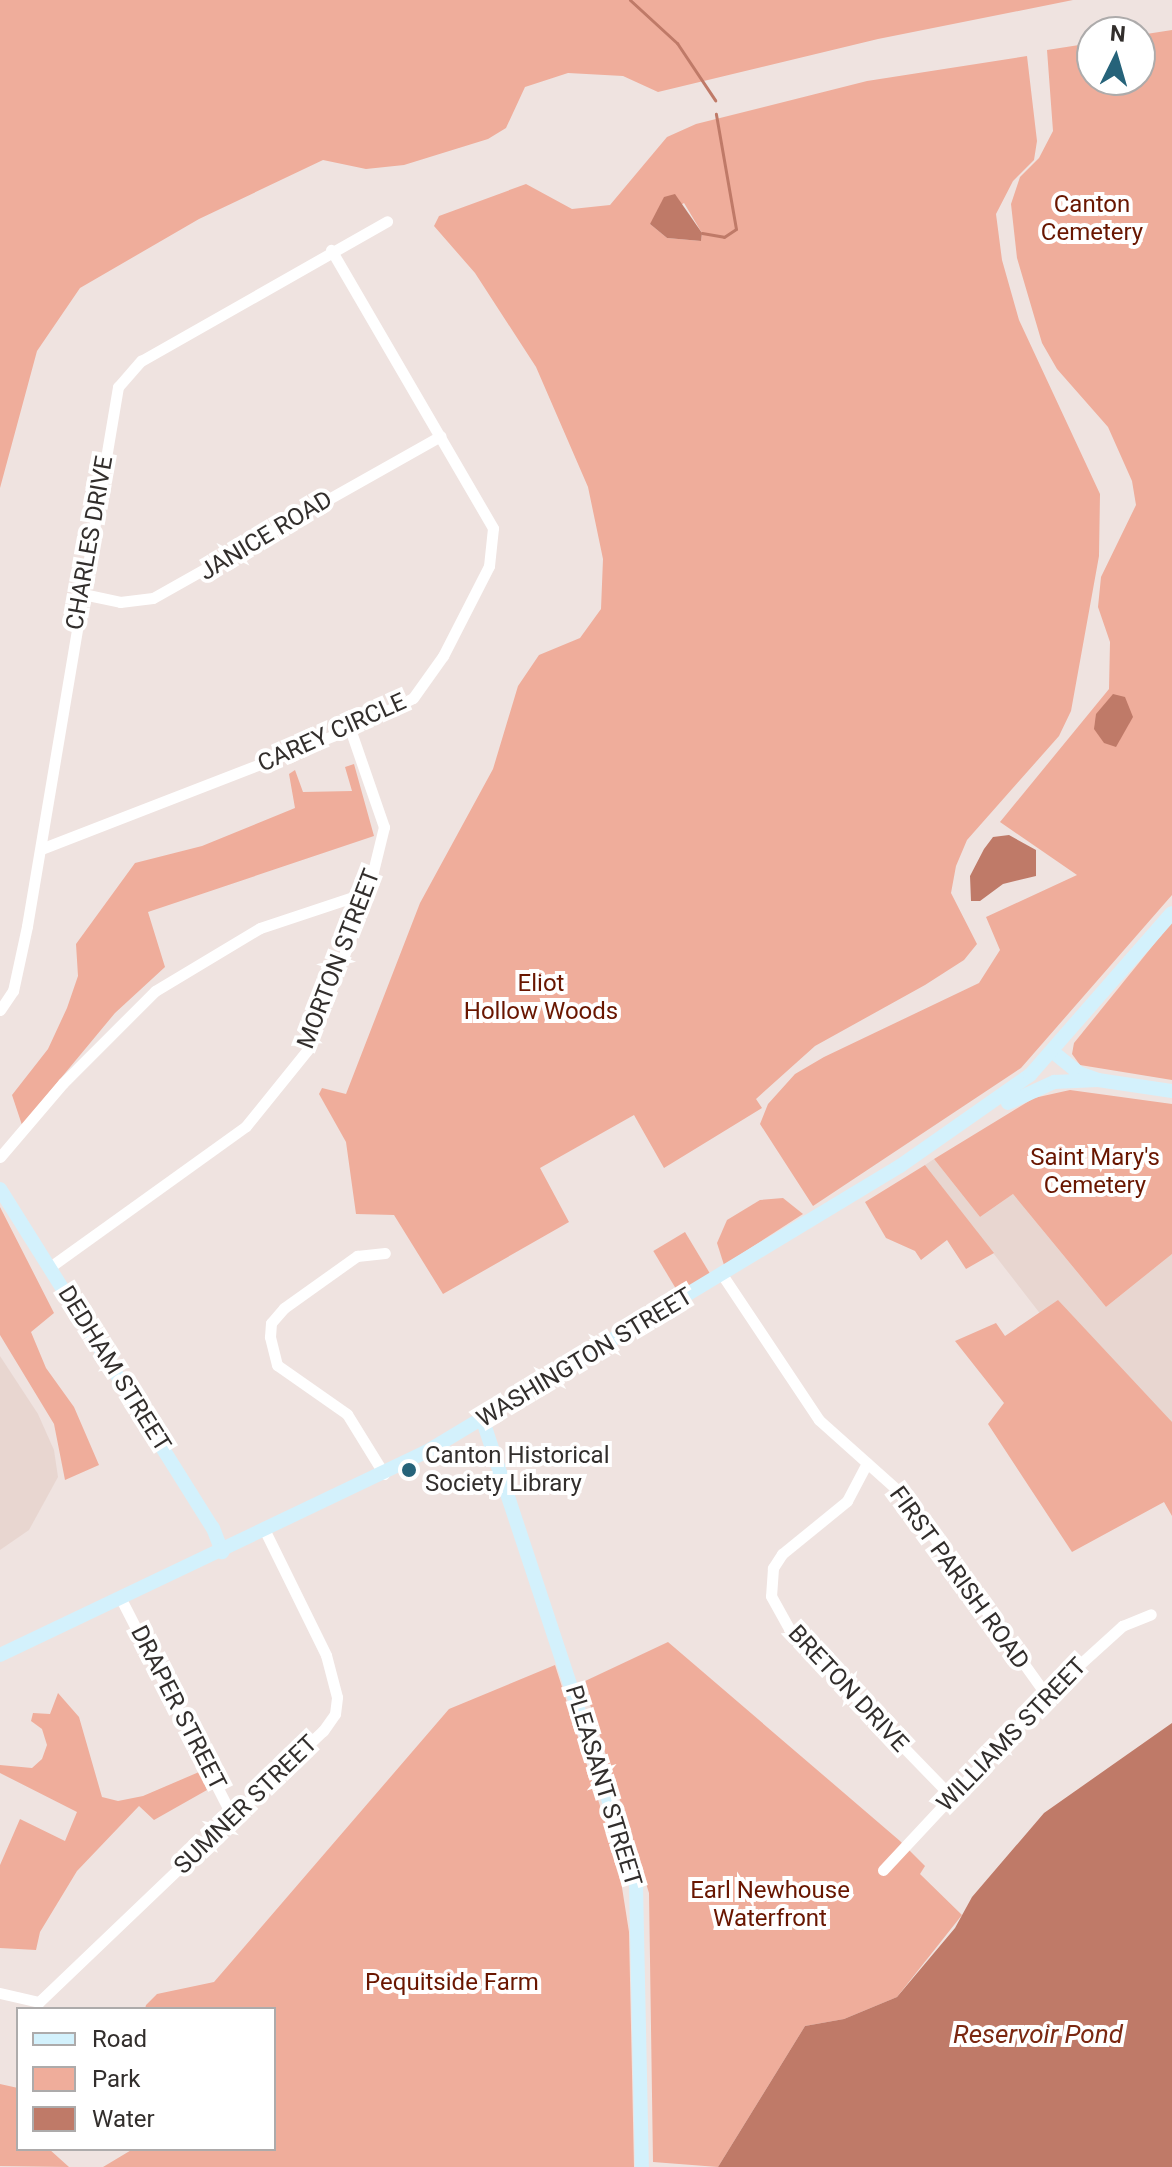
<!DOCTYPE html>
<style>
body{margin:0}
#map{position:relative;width:1172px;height:2167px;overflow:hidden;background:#efe3e0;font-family:Roboto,sans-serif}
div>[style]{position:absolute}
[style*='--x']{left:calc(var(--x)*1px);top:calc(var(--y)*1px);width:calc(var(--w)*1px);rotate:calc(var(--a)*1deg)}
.built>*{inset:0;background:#e8d6d0}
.green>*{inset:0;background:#efad9b;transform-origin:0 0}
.water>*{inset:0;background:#bf7a68}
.stream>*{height:3px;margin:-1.5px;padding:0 1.5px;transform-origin:1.5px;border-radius:1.5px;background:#bf7a68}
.street>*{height:11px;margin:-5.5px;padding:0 5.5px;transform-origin:5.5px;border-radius:5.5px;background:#fff}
.secondary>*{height:14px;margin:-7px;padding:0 7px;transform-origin:7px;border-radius:7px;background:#d3f1fc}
.dots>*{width:22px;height:22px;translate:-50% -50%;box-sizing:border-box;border:4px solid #fff;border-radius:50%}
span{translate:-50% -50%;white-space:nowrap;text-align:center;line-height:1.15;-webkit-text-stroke:8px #fff;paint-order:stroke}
.park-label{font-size:24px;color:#691600}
.street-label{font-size:24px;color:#322e2c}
.poi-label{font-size:24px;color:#322e2c}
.left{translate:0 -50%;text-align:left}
.water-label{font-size:26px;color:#7b2811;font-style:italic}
.legend{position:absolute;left:16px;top:2007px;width:260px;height:144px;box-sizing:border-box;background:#fff;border:2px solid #adabab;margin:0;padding:10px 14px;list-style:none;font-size:24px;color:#322e2c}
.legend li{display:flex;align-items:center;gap:16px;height:40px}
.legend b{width:40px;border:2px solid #adabab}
.north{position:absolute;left:1076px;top:16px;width:80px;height:80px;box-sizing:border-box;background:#fff;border:2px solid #adabab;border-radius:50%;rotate:5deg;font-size:22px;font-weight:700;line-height:32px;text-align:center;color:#322e2c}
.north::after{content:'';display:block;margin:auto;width:28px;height:36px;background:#26637a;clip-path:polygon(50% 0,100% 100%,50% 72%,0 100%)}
</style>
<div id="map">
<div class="built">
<div style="clip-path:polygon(934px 1159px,980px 1217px,1013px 1194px,1106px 1307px,1172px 1254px,1172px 1484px,925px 1165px)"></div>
<div style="clip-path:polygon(0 1356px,38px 1414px,54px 1450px,58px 1477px,29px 1530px,0 1550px)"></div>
</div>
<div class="green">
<div style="clip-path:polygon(0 0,1073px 0,878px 39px,658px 92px,623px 76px,568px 73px,525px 87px,506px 128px,488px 139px,404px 165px,366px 169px,323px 160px,199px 219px,80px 288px,37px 351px,0 488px)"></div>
<div style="clip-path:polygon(1172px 30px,1172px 895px,1021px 1068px,813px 1206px,760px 1124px,768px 1104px,795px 1074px,824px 1057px,979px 983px,1000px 950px,986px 917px,1077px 875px,1000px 822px,1109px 689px,1110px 642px,1098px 607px,1101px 577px,1136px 505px,1132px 481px,1108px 427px,1057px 369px,1042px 343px,1017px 258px,1011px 204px,1020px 177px,1039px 158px,1053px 131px,1047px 50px,1092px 43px,1092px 80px,1140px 80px,1140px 35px)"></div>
<div style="clip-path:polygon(evenodd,1027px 56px,1037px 141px,1034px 160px,1013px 181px,996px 214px,1002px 260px,1019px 320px,1100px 494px,1099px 556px,1071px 711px,1059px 736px,967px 840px,956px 866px,951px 893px,977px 944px,964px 960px,925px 985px,815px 1046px,756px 1099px,762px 1108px,664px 1168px,634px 1115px,540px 1168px,569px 1222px,443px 1294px,394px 1215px,356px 1214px,346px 1142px,319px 1094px,322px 1088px,346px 1094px,420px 903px,493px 769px,518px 686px,539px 655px,580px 638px,601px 609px,603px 559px,588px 487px,536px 367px,475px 273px,434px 226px,439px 216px,526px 184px,572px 209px,610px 205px,667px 137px,696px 124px,867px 81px,1027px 56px,684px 203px,702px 233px,701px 241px,667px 238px,650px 224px,684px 203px)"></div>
<div style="clip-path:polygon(354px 764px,374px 836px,148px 912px,165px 967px,115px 1013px,22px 1125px,12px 1095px,48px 1049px,67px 1008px,78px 976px,76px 944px,135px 863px,202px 846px,295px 808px,289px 774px,295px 770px,303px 792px,352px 791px,345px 767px)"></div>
<div style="clip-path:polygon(1172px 922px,1172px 1080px,1080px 1065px,1072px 1054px,1074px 1043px)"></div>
<div style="clip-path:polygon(1070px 1090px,1172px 1104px,1172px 1254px,1106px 1307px,1013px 1194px,980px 1217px,934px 1159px,1034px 1098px)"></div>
<div style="clip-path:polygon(925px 1165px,994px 1253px,966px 1269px,947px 1240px,921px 1260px,915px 1251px,886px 1238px,865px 1202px)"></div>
<div style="clip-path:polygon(783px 1198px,803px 1214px,724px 1265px,717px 1243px,727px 1220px,760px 1200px)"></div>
<div style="clip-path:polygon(0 1207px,54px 1313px,31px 1332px,46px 1368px,74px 1407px,99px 1465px,65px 1480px,54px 1424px,0 1335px)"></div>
<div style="left:685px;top:1232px;width:49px;height:37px;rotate:59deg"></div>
<div style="clip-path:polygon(1058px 1300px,1172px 1422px,1172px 1516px,1164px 1502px,1072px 1552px,988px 1424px,1004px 1403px,955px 1341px,996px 1323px,1005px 1336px)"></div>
<div style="clip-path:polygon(668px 1642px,900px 1841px,925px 1866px,920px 1874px,962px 1915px,897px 1997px,844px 2019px,805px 2026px,718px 2167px,653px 2162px,649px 1893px,583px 1682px)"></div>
<div style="clip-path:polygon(555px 1665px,618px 1862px,629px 1932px,634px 2167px,103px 2167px,133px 2149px,274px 2149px,274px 2009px,145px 2009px,146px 2005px,157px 1994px,214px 1982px,449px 1709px)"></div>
<div style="clip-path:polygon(58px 1693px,79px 1717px,102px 1797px,118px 1801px,143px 1796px,199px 1772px,207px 1790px,154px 1820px,139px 1806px,77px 1871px,40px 1932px,36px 1950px,0 1948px,0 1865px,20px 1819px,65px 1841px,77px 1812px,0 1773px,0 1765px,32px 1768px,42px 1759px,47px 1745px,42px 1729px,31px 1721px,33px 1713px,50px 1714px)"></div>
<div style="clip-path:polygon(0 2084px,18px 2088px,18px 2149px,49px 2149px,69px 2167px,0 2166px)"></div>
</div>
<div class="water">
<div style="clip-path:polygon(675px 194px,702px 233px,701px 241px,667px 238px,650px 224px,664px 197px)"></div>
<div style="clip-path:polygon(1113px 694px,1125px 697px,1133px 717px,1116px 747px,1104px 743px,1094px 729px,1096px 714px)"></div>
<div style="clip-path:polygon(1009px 835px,1036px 850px,1036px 876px,1003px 884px,980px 901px,971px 901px,970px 876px,984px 849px,993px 837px)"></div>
<div style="clip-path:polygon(1172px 1723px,1172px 2167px,718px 2167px,805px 2026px,844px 2019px,897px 1997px,955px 1928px,972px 1897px,1044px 1813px)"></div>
</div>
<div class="stream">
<div style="--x:630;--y:0;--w:64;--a:42.5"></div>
<div style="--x:677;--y:43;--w:69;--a:56.3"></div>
<div style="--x:702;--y:233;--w:22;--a:10"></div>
<div style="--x:724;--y:237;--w:14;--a:-34"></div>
<div style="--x:736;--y:229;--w:117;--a:-99.9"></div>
</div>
<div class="street">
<div style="--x:83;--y:594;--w:38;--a:12"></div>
<div style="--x:120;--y:602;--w:33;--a:-7"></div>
<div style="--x:153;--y:598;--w:330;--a:-29.4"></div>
<div style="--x:41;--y:849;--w:331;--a:-21.2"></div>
<div style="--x:350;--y:729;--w:70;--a:-26.2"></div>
<div style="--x:413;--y:698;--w:52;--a:-54.5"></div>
<div style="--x:443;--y:656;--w:101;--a:-62.9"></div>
<div style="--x:489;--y:566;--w:38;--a:-84"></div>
<div style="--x:493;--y:528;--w:322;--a:-120.2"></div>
<div style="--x:0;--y:1010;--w:23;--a:-56"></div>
<div style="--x:13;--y:991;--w:66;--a:-77.8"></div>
<div style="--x:27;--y:926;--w:547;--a:-80.42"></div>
<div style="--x:118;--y:387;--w:35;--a:-49"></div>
<div style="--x:141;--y:361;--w:283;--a:-29.6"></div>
<div style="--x:0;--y:1157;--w:97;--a:-49.6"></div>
<div style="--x:63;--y:1083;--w:130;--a:-45"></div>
<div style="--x:155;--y:991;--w:122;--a:-31"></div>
<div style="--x:260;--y:928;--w:114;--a:-18.4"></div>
<div style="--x:50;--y:1267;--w:241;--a:-35.7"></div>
<div style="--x:246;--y:1126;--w:100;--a:-51.1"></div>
<div style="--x:309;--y:1048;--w:167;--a:-69.3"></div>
<div style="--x:368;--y:892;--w:67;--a:-76.2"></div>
<div style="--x:384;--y:827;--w:104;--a:-109.1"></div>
<div style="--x:723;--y:1276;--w:173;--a:56.3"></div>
<div style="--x:819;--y:1420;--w:115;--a:41.8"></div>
<div style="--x:905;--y:1497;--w:243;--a:54.5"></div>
<div style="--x:867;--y:1463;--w:43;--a:117.8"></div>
<div style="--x:847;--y:1501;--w:84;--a:140.8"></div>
<div style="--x:782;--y:1554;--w:17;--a:123"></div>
<div style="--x:773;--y:1568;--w:28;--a:94"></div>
<div style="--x:771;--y:1596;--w:38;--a:61"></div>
<div style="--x:789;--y:1629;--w:234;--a:45.9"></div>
<div style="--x:384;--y:1474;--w:70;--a:-121.7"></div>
<div style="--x:347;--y:1414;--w:85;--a:-145"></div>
<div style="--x:277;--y:1365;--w:29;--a:-104"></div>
<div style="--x:270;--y:1337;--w:14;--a:-86"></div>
<div style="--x:271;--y:1323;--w:20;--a:-49"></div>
<div style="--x:284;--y:1308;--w:90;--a:-35.5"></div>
<div style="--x:357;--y:1256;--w:28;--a:-6"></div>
<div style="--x:121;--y:1599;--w:246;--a:62.9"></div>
<div style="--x:883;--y:1870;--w:239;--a:-47"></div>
<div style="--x:1046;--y:1695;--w:103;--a:-42.2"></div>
<div style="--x:1122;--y:1626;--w:31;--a:-22"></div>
<div style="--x:0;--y:1993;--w:40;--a:13"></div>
<div style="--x:39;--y:2002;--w:393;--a:-43.7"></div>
<div style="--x:323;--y:1731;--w:21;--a:-55"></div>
<div style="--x:335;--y:1714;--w:17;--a:-83"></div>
<div style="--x:337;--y:1697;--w:43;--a:-104.7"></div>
<div style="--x:326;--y:1655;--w:138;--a:-116.2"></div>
</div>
<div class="secondary">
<div style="--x:1053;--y:1052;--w:33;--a:39"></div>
<div style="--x:1079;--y:1073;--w:20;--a:20"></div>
<div style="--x:1098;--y:1080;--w:75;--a:8.5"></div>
<div style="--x:1008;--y:1103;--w:51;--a:-24.5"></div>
<div style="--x:1054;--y:1082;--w:44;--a:-2.6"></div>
<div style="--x:0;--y:1189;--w:400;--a:57.9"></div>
<div style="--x:213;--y:1528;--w:26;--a:69"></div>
<div style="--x:482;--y:1418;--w:492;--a:71.7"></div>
<div style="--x:636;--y:1885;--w:282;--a:88.8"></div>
<div style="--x:0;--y:1655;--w:472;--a:-25.5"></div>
<div style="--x:426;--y:1452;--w:554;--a:-31.11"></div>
<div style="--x:900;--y:1166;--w:159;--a:-35"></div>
<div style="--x:1030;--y:1075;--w:215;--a:-48.8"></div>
</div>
<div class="dots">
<div style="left:409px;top:1470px;background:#26637a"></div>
</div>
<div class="park-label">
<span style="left:1092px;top:219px">Canton<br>Cemetery</span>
<span style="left:541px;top:998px">Eliot<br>Hollow Woods</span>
<span style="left:1095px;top:1172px">Saint Mary's<br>Cemetery</span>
<span style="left:770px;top:1905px">Earl Newhouse<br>Waterfront</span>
<span style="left:452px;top:1983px">Pequitside Farm</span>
</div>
<div class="street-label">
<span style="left:266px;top:536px;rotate:-31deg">JANICE ROAD</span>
<span style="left:90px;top:543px;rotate:-80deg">CHARLES DRIVE</span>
<span style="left:332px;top:733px;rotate:-24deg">CAREY CIRCLE</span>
<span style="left:339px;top:959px;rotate:-69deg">MORTON STREET</span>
<span style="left:585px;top:1358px;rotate:-31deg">WASHINGTON STREET</span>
<span style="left:114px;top:1369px;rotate:58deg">DEDHAM STREET</span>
<span style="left:959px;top:1578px;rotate:54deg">FIRST PARISH ROAD</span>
<span style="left:848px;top:1689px;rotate:47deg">BRETON DRIVE</span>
<span style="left:178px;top:1708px;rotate:63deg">DRAPER STREET</span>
<span style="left:1012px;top:1735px;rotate:-46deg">WILLIAMS STREET</span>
<span style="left:603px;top:1786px;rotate:73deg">PLEASANT STREET</span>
<span style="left:246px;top:1805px;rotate:-44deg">SUMNER STREET</span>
</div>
<div class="poi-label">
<span class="left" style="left:425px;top:1470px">Canton Historical<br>Society Library</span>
</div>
<div class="water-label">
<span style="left:1038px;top:2035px">Reservoir Pond</span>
</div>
<ul class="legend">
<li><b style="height:10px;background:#d3f1fc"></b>Road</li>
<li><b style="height:22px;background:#efad9b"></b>Park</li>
<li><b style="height:22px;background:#bf7a68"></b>Water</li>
</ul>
<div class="north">N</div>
</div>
